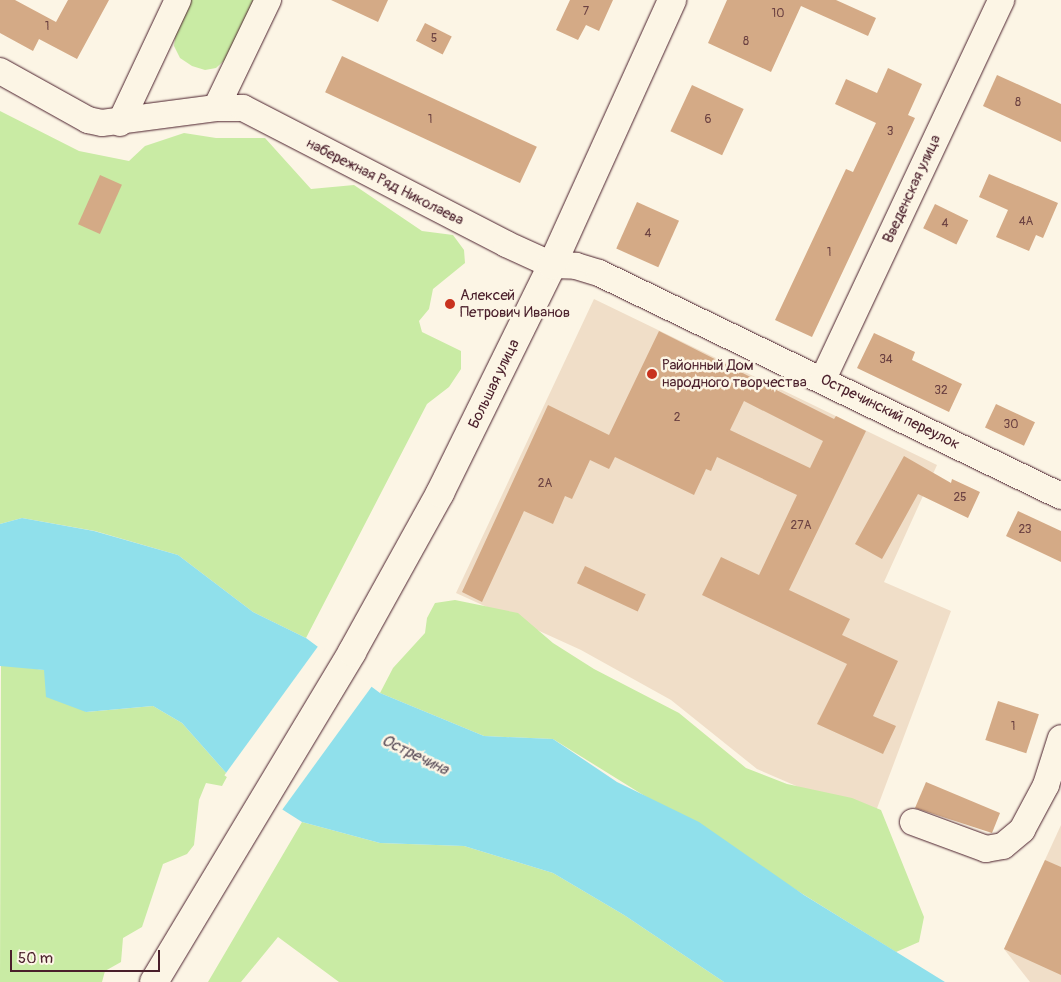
<!DOCTYPE html>
<meta charset="utf-8">
<style>
body{margin:0}
#map{position:relative;width:1061px;height:982px;overflow:hidden;background:#fcf5e5;font-family:Pangolin,sans-serif}
div>[style]{position:absolute}
[style*='--x']{left:calc(var(--x)*1px);top:calc(var(--y)*1px);width:calc(var(--w)*1px);rotate:calc(var(--a)*1deg)}
.built>*{inset:0;background:#f0dec8}
.green>*{inset:0;background:#c9eba4}
.water>*{inset:0;background:#90e0eb}
.pier>*{inset:0;background:#fcf5e5;transform-origin:0 0}
.building>*{inset:0;background:#d4aa86;transform-origin:0 0}
.roads{filter:drop-shadow(0 0 1px #4a1f2b) drop-shadow(0 0 1px #4a1f2b)}
.minor>*{height:26px;margin:-13px;padding:0 13px;transform-origin:13px;border-radius:13px;background:#fcf5e5}
.major>*{height:28px;margin:-14px;padding:0 14px;transform-origin:14px;border-radius:14px;background:#fcf5e5}
.dots>*{width:14px;height:14px;translate:-50% -50%;box-sizing:border-box;border:2px solid #fcf5e5;border-radius:50%}
span{translate:-50% -50%;white-space:nowrap;text-align:center;line-height:1.15;-webkit-text-stroke:5px #fcf5e5;paint-order:stroke}
.number-label{font-size:12px;color:#6c4242}
.number-label span{-webkit-text-stroke-width:0}
.street-label{font-size:15px;color:#4a1f2b}
.poi-label{font-size:15px;color:#4a1f2b}
.left{translate:0 -50%;text-align:left}
.water-label{font-size:16px;color:#5c4f5b;font-style:italic}
.scale{position:absolute;left:10px;top:950px;width:150px;height:22px;box-sizing:border-box;border:2px solid #4a1f2b;border-top:0;padding-left:6px;font-size:15px;line-height:18px;white-space:nowrap;color:#4a1f2b;-webkit-text-stroke:4px #fcf5e5;paint-order:stroke}
</style>
<div id="map">
<div class="built">
<div style="clip-path:polygon(594px 299px,937px 465px,884px 582px,951px 611px,873px 819px,757px 769px,671px 700px,581px 650px,456px 593px)"></div>
<div style="clip-path:polygon(1061px 825px,1061px 982px,1030px 982px,1004px 949px)"></div>
</div>
<div class="green">
<div style="clip-path:polygon(191px 0,255px 0,228px 57px,216px 68px,205px 70px,192px 66px,180px 58px,174px 46px,176px 31px)"></div>
<div style="clip-path:polygon(0 111px,79px 151px,129px 161px,145px 146px,184px 133px,216px 138px,265px 138px,311px 189px,354px 185px,422px 231px,453px 235px,464px 250px,465px 263px,433px 289px,429px 309px,419px 321px,422px 332px,461px 351px,461px 369px,449px 387px,427px 404px,306px 638px,253px 612px,178px 555px,95px 531px,22px 518px,0 524px)"></div>
<div style="clip-path:polygon(455px 600px,518px 613px,553px 643px,594px 669px,679px 713px,746px 768px,787px 784px,852px 798px,881px 810px,924px 917px,919px 942px,896px 952px,553px 739px,484px 736px,380px 693px,393px 668px,425px 633px,427px 618px,435px 603px)"></div>
<div style="clip-path:polygon(1px 664px,44px 670px,86px 712px,153px 706px,182px 723px,228px 775px,222px 786px,206px 783px,199px 800px,194px 845px,187px 854px,163px 864px,142px 927px,123px 938px,121px 962px,105px 971px,102px 982px,0 982px)"></div>
<div style="clip-path:polygon(302px 822px,380px 843px,464px 846px,553px 873px,624px 915px,724px 982px,339px 982px,278px 937px,241px 982px,208px 982px)"></div>
</div>
<div class="water">
<div style="clip-path:polygon(22px 518px,94px 531px,178px 555px,253px 612px,306px 638px,380px 693px,484px 736px,553px 739px,617px 782px,699px 822px,804px 895px,945px 982px,724px 982px,624px 915px,553px 873px,464px 846px,380px 843px,302px 822px,228px 775px,182px 723px,153px 706px,86px 712px,46px 697px,44px 670px,0 666px,0 524px)"></div>
</div>
<div class="pier">
<div style="left:319px;top:645px;width:67px;height:161px;rotate:36deg"></div>
</div>
<div class="building">
<div style="clip-path:polygon(0 0,15px 0,56px 22px,68px 0,109px 0,77px 59px,39px 39px,33px 51px,0 33px)"></div>
<div style="clip-path:polygon(331px 0,388px 0,378px 22px)"></div>
<div style="clip-path:polygon(570px 0,613px 0,599px 31px,586px 25px,578px 40px,556px 30px)"></div>
<div style="clip-path:polygon(727px 0,836px 0,876px 18px,868px 36px,801px 6px,771px 72px,708px 43px)"></div>
<div style="left:425px;top:23px;width:30px;height:20px;rotate:27deg"></div>
<div style="left:342px;top:56px;width:215px;height:40px;rotate:25deg"></div>
<div style="clip-path:polygon(888px 68px,922px 84px,908px 115px,915px 118px,812px 337px,775px 320px,846px 169px,853px 172px,876px 123px,835px 104px,846px 79px,877px 93px)"></div>
<div style="clip-path:polygon(997px 75px,1061px 104px,1061px 142px,983px 106px)"></div>
<div style="left:692px;top:85px;width:57px;height:51px;rotate:25deg"></div>
<div style="clip-path:polygon(989px 174px,1058px 203px,1043px 238px,1036px 235px,1029px 251px,996px 237px,1008px 210px,979px 197px)"></div>
<div style="left:100px;top:175px;width:24px;height:54px;rotate:24deg"></div>
<div style="left:637px;top:202px;width:46px;height:51px;rotate:24deg"></div>
<div style="left:935px;top:204px;width:37px;height:27px;rotate:26deg"></div>
<div style="clip-path:polygon(evenodd,659px 331px,834px 419px,836px 416px,866px 431px,789px 590px,850px 619px,842px 635px,898px 661px,873px 716px,896px 726px,883px 754px,817px 724px,847px 664px,702px 595px,721px 557px,759px 575px,797px 495px,717px 457px,711px 471px,706px 469px,694px 495px,615px 457px,609px 469px,590px 460px,572px 499px,565px 496px,553px 524px,524px 511px,482px 602px,462px 592px,548px 405px,609px 435px,659px 331px,744px 401px,823px 441px,810px 468px,730px 430px,744px 401px)"></div>
<div style="clip-path:polygon(874px 333px,915px 352px,912px 360px,962px 384px,949px 412px,857px 368px)"></div>
<div style="left:996px;top:404px;width:43px;height:26px;rotate:25deg"></div>
<div style="clip-path:polygon(904px 456px,951px 483px,952px 479px,980px 492px,968px 518px,918px 494px,882px 559px,855px 544px)"></div>
<div style="clip-path:polygon(1018px 511px,1061px 531px,1061px 562px,1006px 536px)"></div>
<div style="left:585px;top:566px;width:67px;height:19px;rotate:25deg"></div>
<div style="left:998px;top:701px;width:43px;height:41px;rotate:18deg"></div>
<div style="clip-path:polygon(926px 782px,1000px 813px,992px 833px,915px 808px)"></div>
<div style="clip-path:polygon(1045px 860px,1061px 867px,1061px 975px,1004px 949px)"></div>
</div>
<div class="roads">
<div class="minor">
<div style="--x:0;--y:71;--w:101;--a:29.1"></div>
<div style="--x:88;--y:120;--w:14;--a:12"></div>
<div style="--x:102;--y:123;--w:115;--a:-7.5"></div>
<div style="--x:216;--y:108;--w:27;--a:0"></div>
<div style="--x:243;--y:108;--w:296;--a:27.3"></div>
<div style="--x:506;--y:244;--w:51;--a:24.5"></div>
<div style="--x:552;--y:265;--w:24;--a:2"></div>
<div style="--x:576;--y:266;--w:24;--a:17"></div>
<div style="--x:599;--y:273;--w:513;--a:25.77"></div>
<div style="--x:216;--y:108;--w:120;--a:-64.3"></div>
<div style="--x:120;--y:123;--w:136;--a:-64.8"></div>
<div style="--x:823;--y:379;--w:419;--a:-64.8"></div>
<div style="--x:913;--y:822;--w:78;--a:20.3"></div>
<div style="--x:986;--y:849;--w:17;--a:-10"></div>
<div style="--x:1003;--y:846;--w:25;--a:-40"></div>
<div style="--x:1022;--y:830;--w:51;--a:-61.9"></div>
<div style="--x:1046;--y:785;--w:49;--a:-72.3"></div>
</div>
<div class="major">
<div style="--x:154;--y:982;--w:385;--a:-59"></div>
<div style="--x:352;--y:652;--w:182;--a:-61"></div>
<div style="--x:440;--y:493;--w:254;--a:-63.8"></div>
<div style="--x:552;--y:265;--w:291;--a:-65.6"></div>
</div>
</div>
<div class="dots">
<div style="left:450px;top:304px;background:#c8321e"></div>
<div style="left:652px;top:374px;background:#c8321e"></div>
</div>
<div class="number-label">
<span style="left:586px;top:12px">7</span>
<span style="left:778px;top:14px">10</span>
<span style="left:47px;top:27px">1</span>
<span style="left:434px;top:39px">5</span>
<span style="left:746px;top:42px">8</span>
<span style="left:1018px;top:103px">8</span>
<span style="left:430px;top:120px">1</span>
<span style="left:708px;top:120px">6</span>
<span style="left:890px;top:132px">3</span>
<span style="left:1026px;top:222px">4А</span>
<span style="left:945px;top:224px">4</span>
<span style="left:648px;top:234px">4</span>
<span style="left:829px;top:253px">1</span>
<span style="left:886px;top:360px">34</span>
<span style="left:941px;top:391px">32</span>
<span style="left:677px;top:418px">2</span>
<span style="left:1011px;top:425px">30</span>
<span style="left:545px;top:484px">2А</span>
<span style="left:960px;top:498px">25</span>
<span style="left:801px;top:526px">27А</span>
<span style="left:1025px;top:530px">23</span>
<span style="left:1013px;top:727px">1</span>
</div>
<div class="street-label">
<span style="left:385px;top:182px;rotate:27deg">набережная Ряд Николаева</span>
<span style="left:912px;top:189px;rotate:-65deg">Введенская улица</span>
<span style="left:494px;top:384px;rotate:-64deg">Большая улица</span>
<span style="left:890px;top:412px;rotate:26deg">Остречинский переулок</span>
</div>
<div class="poi-label">
<span class="left" style="left:460px;top:304px">Алексей<br>Петрович Иванов</span>
<span class="left" style="left:662px;top:374px">Районный Дом<br>народного творчества</span>
</div>
<div class="water-label">
<span style="left:415px;top:755px;rotate:26deg">Остречина</span>
</div>
<div class="scale">50 m</div>
</div>
